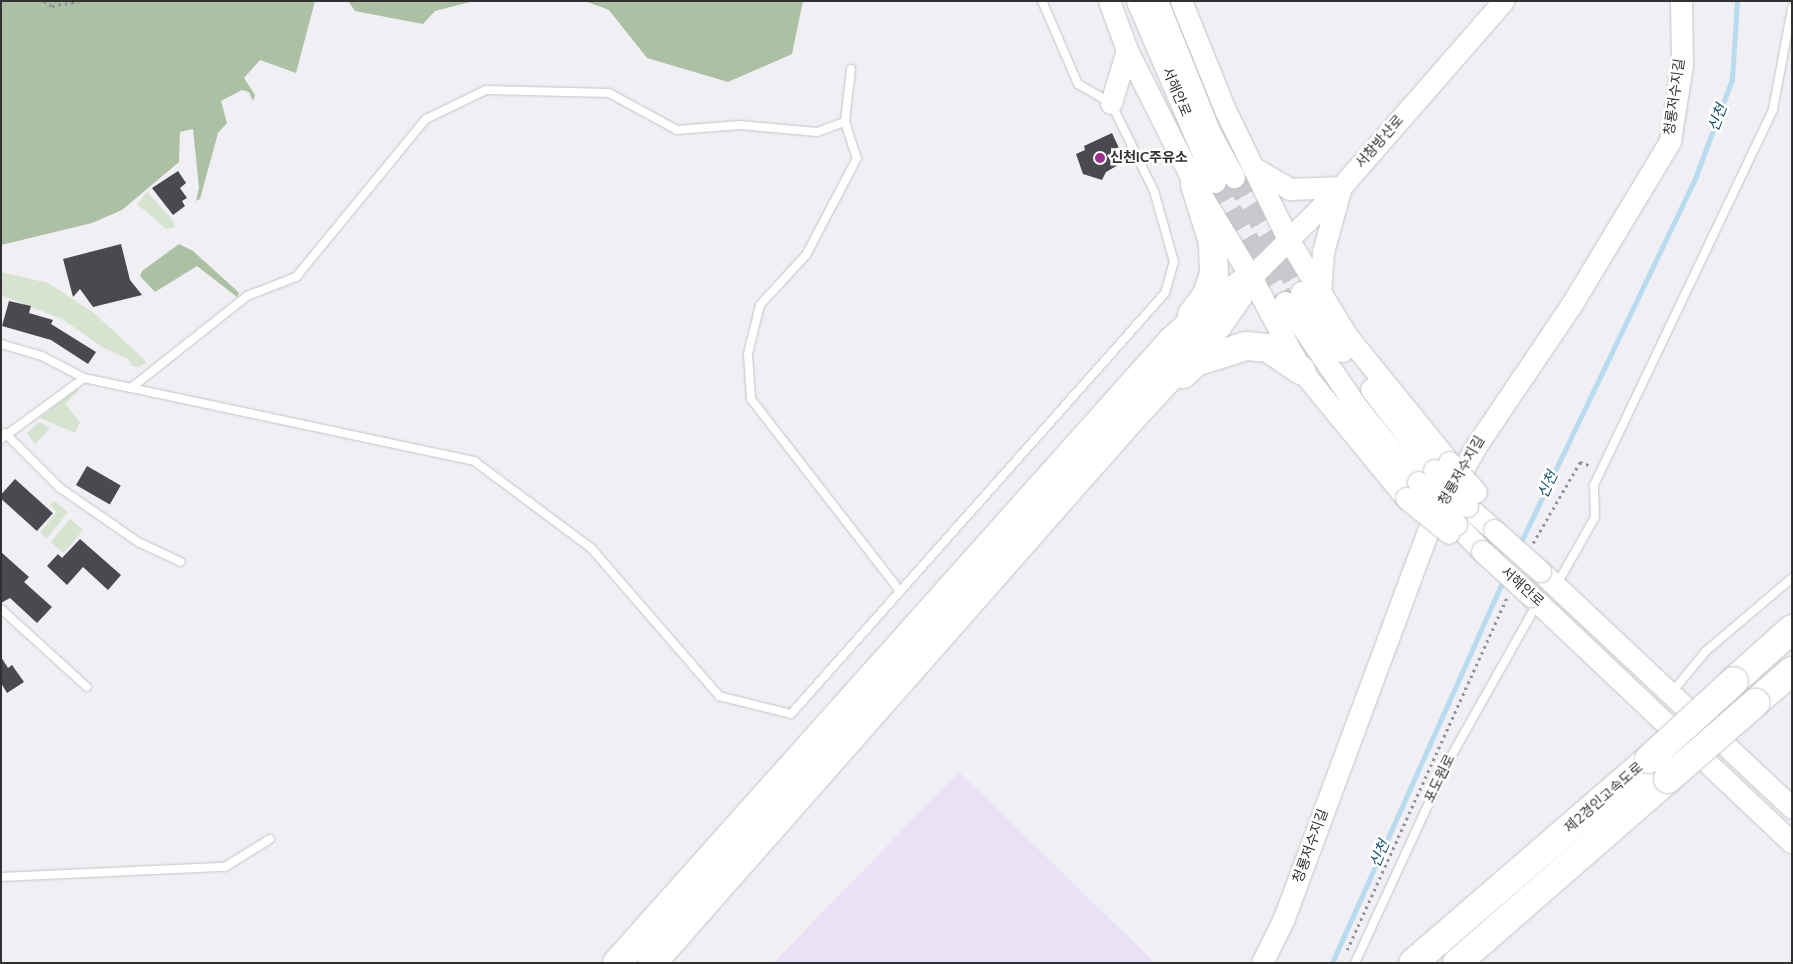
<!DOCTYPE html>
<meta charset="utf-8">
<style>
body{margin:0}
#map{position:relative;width:1793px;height:964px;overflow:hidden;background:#efeff4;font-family:"Nunito Sans","Noto Sans KR",sans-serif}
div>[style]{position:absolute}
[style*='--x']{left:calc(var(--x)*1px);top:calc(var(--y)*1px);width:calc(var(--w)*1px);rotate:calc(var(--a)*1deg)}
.industrial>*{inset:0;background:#ebe1f6}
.green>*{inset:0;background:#d5e3cf;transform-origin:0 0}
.forest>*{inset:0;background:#acc1a4}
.stream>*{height:4.5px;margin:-2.25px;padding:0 2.25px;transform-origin:2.25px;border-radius:2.25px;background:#b8dbef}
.building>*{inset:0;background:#4a4a4e;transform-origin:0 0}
.secondary-tunnel>*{height:21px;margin-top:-10.5px;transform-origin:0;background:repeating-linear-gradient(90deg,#c9c9cd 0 21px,transparent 0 32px)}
.path>*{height:2.5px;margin-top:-1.25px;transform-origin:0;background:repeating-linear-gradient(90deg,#929295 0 2.5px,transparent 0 6.5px)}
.roads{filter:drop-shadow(0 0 1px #c4c3c8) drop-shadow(0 0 1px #c4c3c8)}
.lane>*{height:8px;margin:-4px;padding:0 4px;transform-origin:4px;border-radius:4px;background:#fff}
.secondary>*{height:21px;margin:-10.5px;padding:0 10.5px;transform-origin:10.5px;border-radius:10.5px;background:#fff}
.highway>*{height:28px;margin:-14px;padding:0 14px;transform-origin:14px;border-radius:14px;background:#fff}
.bridges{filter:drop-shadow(0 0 1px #c4c3c8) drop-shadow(0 0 1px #c4c3c8)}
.secondary-bridge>*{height:21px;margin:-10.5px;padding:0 10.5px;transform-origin:10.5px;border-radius:10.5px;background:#fff}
.highway-bridge>*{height:28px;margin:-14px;padding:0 14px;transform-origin:14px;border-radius:14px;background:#fff}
.dots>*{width:14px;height:14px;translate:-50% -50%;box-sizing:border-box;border:2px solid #fff;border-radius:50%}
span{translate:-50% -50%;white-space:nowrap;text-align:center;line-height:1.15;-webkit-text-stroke:5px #fff;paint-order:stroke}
.street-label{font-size:14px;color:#313132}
.poi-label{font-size:14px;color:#313132;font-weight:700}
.left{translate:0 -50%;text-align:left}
.water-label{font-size:15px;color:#12506c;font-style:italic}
.frame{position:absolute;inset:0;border:2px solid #313132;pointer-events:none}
</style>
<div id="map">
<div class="industrial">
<div style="clip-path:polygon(959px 772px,1155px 963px,773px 963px)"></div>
</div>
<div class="green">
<div style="clip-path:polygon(147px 192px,171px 218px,175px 227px,166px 229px,137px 204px)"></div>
<div style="clip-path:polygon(1px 272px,48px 283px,94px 313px,147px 362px,139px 367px,132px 366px,128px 359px,104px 348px,62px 319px,1px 295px)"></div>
<div style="clip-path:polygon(76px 389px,79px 390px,65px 404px,80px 422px,75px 433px,40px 418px)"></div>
<div style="clip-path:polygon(39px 422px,50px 428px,35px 444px,27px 433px)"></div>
<div style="clip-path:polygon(54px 501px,68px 512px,47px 538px,40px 532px,57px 512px,50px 505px)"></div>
<div style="left:70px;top:519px;width:17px;height:30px;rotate:40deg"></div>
</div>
<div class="forest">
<div style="clip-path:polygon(1px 1px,315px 1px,296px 73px,260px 60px,244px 78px,255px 95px,253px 101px,249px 92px,242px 90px,221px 101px,227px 123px,218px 133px,200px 199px,196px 201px,199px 188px,193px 129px,180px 132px,179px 162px,122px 210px,92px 223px,1px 245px)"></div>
<div style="clip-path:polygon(348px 1px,474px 1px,435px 11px,423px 24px,355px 11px)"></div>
<div style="clip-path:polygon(585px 1px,803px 1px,792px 54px,728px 82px,647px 58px,609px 10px)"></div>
<div style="clip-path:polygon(179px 244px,193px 251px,235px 289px,239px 293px,237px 297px,197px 266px,155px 292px,140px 276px,142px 271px)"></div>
</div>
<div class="stream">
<div style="--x:1520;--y:544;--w:408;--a:-64.4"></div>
<div style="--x:1696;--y:176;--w:103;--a:-69.6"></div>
<div style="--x:1732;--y:79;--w:78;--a:-86.3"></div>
<div style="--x:1332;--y:963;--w:422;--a:-65.9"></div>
</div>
<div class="building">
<div style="clip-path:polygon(1112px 133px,1125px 161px,1106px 172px,1102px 180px,1083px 174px,1076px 154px,1085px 150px,1084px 146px)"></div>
<div style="clip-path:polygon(178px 171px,186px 183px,180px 188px,187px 198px,182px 201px,185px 206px,173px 215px,152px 188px)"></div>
<div style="clip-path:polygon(121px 244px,130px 280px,142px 295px,93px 307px,80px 289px,73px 297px,63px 259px)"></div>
<div style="clip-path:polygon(9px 301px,31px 306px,29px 313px,53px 320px,51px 324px,96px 352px,88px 364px,51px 340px,2px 326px)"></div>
<div style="left:87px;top:466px;width:39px;height:22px;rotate:30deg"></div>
<div style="left:15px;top:479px;width:51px;height:24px;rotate:42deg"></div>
<div style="clip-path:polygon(80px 539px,121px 575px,108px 590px,83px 567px,67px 585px,47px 566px,58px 554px,62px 558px)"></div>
<div style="clip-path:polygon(1px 552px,29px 577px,24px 582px,52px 607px,37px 623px,10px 598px,1px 603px)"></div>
<div style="clip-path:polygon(1px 657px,8px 668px,12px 665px,24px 682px,7px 693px,1px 683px)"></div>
</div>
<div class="secondary-tunnel">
<div style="--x:1234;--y:177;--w:133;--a:59.8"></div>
<div style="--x:1215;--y:182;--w:139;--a:59.7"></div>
</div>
<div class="path">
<div style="--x:44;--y:1;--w:9;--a:32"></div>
<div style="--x:52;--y:6;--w:27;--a:-10"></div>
<div style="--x:1533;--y:543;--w:94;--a:-59.9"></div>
<div style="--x:1580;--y:462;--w:12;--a:20"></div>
<div style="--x:1347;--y:950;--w:387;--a:-65.6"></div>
</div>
<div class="roads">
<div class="lane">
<div style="--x:851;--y:69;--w:53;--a:96.5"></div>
<div style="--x:845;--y:122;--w:38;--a:72"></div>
<div style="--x:857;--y:158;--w:110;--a:117.7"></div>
<div style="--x:806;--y:255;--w:68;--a:132.6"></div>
<div style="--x:760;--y:305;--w:50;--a:103.8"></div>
<div style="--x:748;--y:354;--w:45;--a:86.2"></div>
<div style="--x:751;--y:399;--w:243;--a:52.2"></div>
<div style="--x:1;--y:344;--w:43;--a:16.3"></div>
<div style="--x:42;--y:356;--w:47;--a:27.6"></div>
<div style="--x:84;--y:378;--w:48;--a:12"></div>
<div style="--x:131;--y:388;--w:148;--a:-38.4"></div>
<div style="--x:247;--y:296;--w:53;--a:-21.2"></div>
<div style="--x:296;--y:277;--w:205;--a:-50.6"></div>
<div style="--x:426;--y:119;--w:67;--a:-25.8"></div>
<div style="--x:486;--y:90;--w:123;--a:1.4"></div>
<div style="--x:609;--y:93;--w:77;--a:28.6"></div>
<div style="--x:677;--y:130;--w:63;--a:-4.5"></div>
<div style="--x:740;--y:125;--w:77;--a:5.2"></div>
<div style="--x:817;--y:132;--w:30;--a:-20"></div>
<div style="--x:131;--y:388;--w:351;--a:12"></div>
<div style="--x:474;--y:461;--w:146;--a:36.6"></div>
<div style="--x:591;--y:548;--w:196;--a:49.1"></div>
<div style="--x:719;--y:696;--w:74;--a:14"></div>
<div style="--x:791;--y:714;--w:563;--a:-48.38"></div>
<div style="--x:1165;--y:293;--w:32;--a:-74"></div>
<div style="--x:1174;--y:262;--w:74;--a:-105.7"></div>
<div style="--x:1154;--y:191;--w:98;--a:-116"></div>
<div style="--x:1111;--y:103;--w:38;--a:-150"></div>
<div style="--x:1078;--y:84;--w:90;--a:-113.4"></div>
<div style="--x:5;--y:433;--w:78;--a:45"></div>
<div style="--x:60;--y:488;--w:95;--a:34.7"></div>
<div style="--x:138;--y:542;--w:47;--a:24.9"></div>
<div style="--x:1;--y:439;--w:103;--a:-36.3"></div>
<div style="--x:1557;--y:584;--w:77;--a:-60.4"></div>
<div style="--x:1595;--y:517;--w:32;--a:-92"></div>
<div style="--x:1594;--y:485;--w:416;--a:-64.5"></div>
<div style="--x:1773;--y:109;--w:103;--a:-79.3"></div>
<div style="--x:1;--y:609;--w:116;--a:42.2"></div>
<div style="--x:1672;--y:692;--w:53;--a:-50.3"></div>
<div style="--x:1706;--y:651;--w:113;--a:-40.3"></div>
<div style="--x:1;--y:877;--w:224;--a:-2.6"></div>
<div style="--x:225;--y:867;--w:53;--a:-31.9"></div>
<div style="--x:1355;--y:963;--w:221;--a:-65.2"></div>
<div style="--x:1448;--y:762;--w:181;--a:-60.6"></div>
</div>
<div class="secondary">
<div style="--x:1109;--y:1;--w:52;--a:69.8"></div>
<div style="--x:1127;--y:50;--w:151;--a:63.3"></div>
<div style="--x:1195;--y:185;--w:108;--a:58.7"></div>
<div style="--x:1251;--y:277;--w:106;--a:61.7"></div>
<div style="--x:1301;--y:370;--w:166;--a:50.6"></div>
<div style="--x:1137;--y:1;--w:197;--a:66.7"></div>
<div style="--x:1157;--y:1;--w:144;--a:68.1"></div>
<div style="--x:1211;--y:135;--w:48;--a:61.3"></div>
<div style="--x:1181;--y:1;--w:118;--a:68"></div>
<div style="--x:1225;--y:110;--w:144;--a:64"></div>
<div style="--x:1288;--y:239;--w:114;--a:58.7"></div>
<div style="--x:1347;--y:336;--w:162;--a:51"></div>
<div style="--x:1111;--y:103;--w:55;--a:-73.2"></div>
<div style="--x:1254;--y:168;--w:42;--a:30.3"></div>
<div style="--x:1290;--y:189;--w:51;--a:-2.2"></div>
<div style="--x:1341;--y:187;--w:67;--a:105.5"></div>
<div style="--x:1323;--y:252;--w:40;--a:94.3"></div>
<div style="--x:1251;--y:277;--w:127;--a:-45"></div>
<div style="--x:1341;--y:187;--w:247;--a:-48.9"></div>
<div style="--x:1301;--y:292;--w:72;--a:55.2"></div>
<div style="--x:1285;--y:302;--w:127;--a:55.6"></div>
<div style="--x:1357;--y:407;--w:97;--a:50.9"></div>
<div style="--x:1371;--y:389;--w:103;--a:52.1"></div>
<div style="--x:1467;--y:506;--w:36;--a:42"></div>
<div style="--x:1456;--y:524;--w:37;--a:46"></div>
<div style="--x:1540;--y:571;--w:346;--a:43.2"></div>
<div style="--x:1531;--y:596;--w:359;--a:43.4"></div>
<div style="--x:1262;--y:963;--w:50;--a:-63.9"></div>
<div style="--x:1284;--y:918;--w:413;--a:-69.6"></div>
<div style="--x:1428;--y:531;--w:98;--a:-60.5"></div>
<div style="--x:1476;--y:446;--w:174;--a:-56"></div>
<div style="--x:1573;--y:302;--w:188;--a:-58.9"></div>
<div style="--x:1670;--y:141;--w:77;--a:-81"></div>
<div style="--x:1682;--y:65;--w:64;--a:-90.9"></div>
</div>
<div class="highway">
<div style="--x:1192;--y:315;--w:25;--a:-53"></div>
<div style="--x:1207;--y:295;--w:22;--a:-72"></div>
<div style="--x:1214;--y:274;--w:32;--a:-92"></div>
<div style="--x:1213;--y:242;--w:60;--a:-107.5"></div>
<div style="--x:1183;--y:374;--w:18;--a:-43"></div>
<div style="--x:1196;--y:362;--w:52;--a:-17.7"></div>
<div style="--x:1246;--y:346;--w:22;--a:5"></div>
<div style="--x:1268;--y:348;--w:40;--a:34"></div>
<div style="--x:1734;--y:681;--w:78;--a:-41.9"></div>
<div style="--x:1755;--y:703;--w:49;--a:-40.9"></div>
<div style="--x:617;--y:963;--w:834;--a:-48.26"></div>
<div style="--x:1172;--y:341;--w:42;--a:-42.1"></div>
<div style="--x:1203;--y:313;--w:60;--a:-36.9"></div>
<div style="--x:652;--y:963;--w:723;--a:-48.64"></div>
<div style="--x:1130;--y:420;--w:129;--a:-47.2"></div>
<div style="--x:1218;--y:325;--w:35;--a:-55"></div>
<div style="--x:1413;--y:963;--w:312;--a:-40.8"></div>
<div style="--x:1457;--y:963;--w:280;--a:-41.1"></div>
</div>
</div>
<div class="bridges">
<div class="secondary-bridge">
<div style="--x:1449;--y:462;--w:40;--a:48"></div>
<div style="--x:1434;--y:470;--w:49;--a:47.5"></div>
<div style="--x:1418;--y:482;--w:57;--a:47.9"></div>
<div style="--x:1406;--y:498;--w:55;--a:39.1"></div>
<div style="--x:1494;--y:530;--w:62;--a:41.7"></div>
<div style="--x:1482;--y:551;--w:67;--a:42.6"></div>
</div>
<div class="highway-bridge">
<div style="--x:1649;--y:759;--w:115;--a:-42.5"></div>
<div style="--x:1668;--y:779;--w:116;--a:-41.1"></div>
</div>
</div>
<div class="dots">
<div style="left:1100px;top:158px;background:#9c2d8c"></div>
</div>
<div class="street-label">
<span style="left:1176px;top:92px;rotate:67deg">서해안로</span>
<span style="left:1675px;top:97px;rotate:-82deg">청룡저수지길</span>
<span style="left:1380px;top:142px;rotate:-49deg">서창방산로</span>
<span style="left:1462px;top:471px;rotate:-60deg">청룡저수지길</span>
<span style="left:1522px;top:587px;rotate:42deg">서해안로</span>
<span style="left:1440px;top:779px;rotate:-64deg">포도원로</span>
<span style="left:1604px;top:798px;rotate:-41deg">제2경인고속도로</span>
<span style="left:1311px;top:846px;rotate:-70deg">청룡저수지길</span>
</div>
<div class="poi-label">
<span class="left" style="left:1110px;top:158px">신천IC주유소</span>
</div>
<div class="water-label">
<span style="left:1718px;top:118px;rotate:-69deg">신천</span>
<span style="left:1548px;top:485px;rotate:-65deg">신천</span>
<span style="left:1380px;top:854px;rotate:-66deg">신천</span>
</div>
<div class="frame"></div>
</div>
